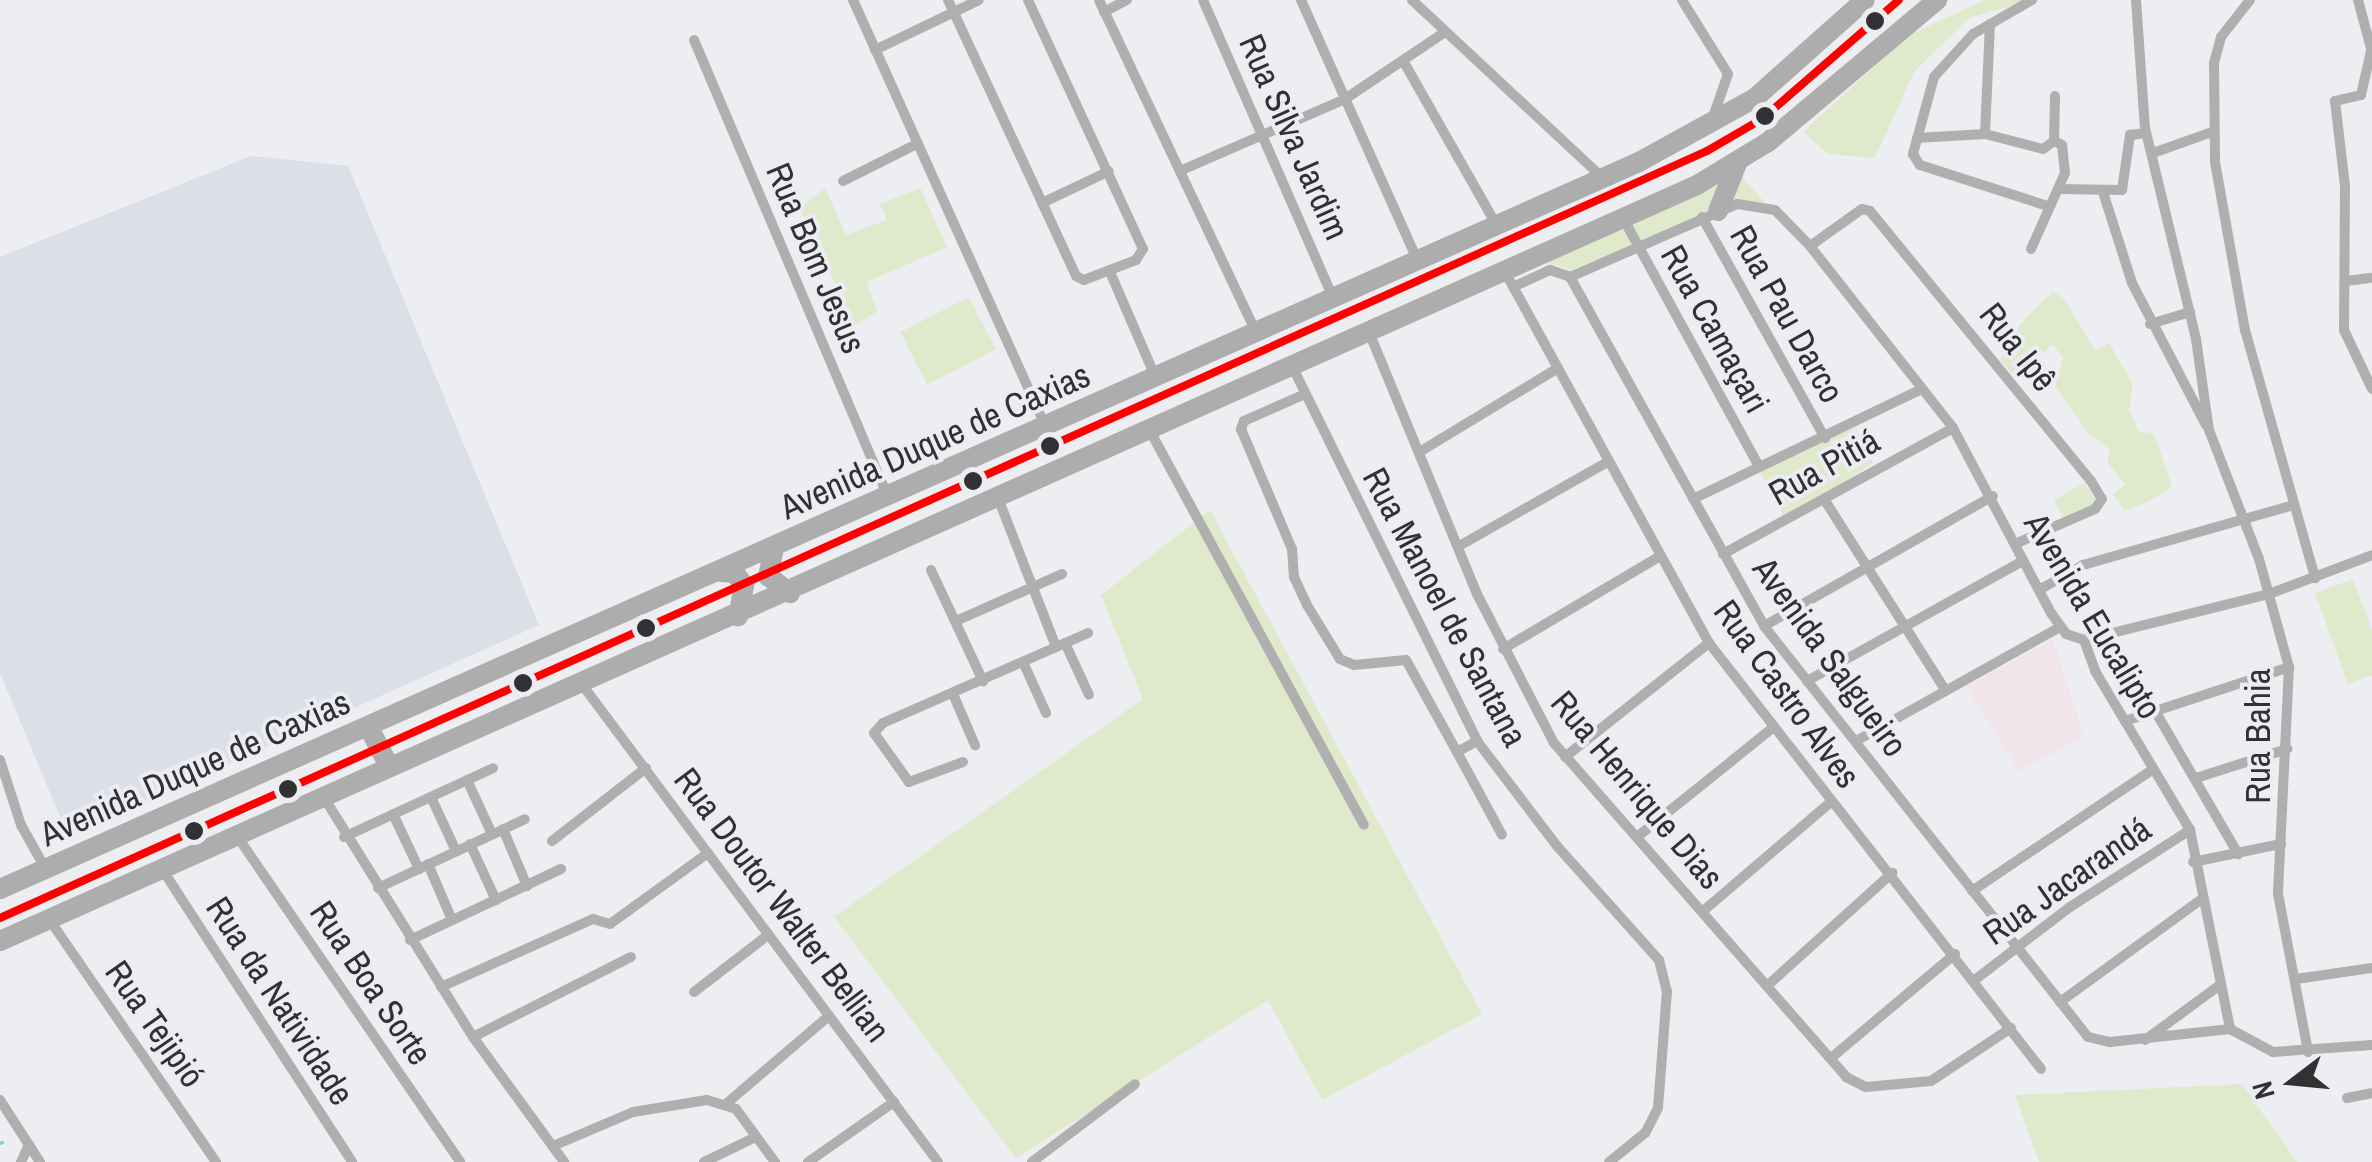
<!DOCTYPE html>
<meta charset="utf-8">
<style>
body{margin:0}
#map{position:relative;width:2372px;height:1162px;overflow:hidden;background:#edeef1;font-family:"Archivo Narrow",sans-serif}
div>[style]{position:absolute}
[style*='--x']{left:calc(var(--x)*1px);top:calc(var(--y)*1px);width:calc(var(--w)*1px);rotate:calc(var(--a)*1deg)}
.built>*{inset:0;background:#dcdfe7}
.education>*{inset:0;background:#f1e4ea}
.green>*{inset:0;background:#e0e9cc;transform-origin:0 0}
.stream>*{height:2.5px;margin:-1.25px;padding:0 1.25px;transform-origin:1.25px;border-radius:1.25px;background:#88c4d8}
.street>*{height:10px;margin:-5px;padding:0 5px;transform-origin:5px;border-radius:5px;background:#b0afb0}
.highway>*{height:20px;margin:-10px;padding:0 10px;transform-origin:10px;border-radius:10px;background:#adadae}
.bus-1>*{height:8px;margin:-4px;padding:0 4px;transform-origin:4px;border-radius:4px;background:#f00}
.dots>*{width:28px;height:28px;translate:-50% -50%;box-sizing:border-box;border:5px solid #ebedf3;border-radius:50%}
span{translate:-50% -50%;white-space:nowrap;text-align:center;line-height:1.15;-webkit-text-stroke:8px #ebedf3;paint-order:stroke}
.street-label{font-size:35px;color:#313134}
.north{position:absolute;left:2242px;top:1032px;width:100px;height:100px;-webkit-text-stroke:8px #ebedf3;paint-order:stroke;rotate:254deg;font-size:28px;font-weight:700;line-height:40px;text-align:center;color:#313134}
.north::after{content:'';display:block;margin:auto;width:35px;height:45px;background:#313134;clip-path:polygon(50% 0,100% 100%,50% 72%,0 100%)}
</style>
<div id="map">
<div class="built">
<div style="clip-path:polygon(251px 156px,348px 166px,539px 625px,68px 836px,0 673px,0 257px)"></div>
</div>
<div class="education">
<div style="clip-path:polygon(2053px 639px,2084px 736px,2019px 771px,1966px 687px)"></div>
</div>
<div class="green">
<div style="clip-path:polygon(1985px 0,2032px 0,1969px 18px,1914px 72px,1875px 158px,1828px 154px,1803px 132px,1909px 35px)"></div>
<div style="clip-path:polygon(1739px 173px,1765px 203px,1736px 201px,1571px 270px,1546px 262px)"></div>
<div style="clip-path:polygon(825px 188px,846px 235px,887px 220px,880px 204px,920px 188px,947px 247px,867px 282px,877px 311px,855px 326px,799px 208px)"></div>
<div style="clip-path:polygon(2053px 291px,2065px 300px,2095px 350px,2109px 343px,2133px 384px,2129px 410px,2139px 432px,2154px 433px,2172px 487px,2147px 502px,2125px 510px,2113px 495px,2125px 484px,2107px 462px,2110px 449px,2088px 433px,2055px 386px,2063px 358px,2053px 345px,2014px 377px,2000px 359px,2021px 341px,2014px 331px)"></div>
<div style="left:969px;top:297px;width:59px;height:77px;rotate:63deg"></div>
<div style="clip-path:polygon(1856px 428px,1873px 463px,1786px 521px,1756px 464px)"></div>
<div style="clip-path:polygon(2084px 483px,2095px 498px,2092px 506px,2064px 518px,2054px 500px)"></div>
<div style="clip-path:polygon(1210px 510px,1482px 1014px,1322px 1100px,1268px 1000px,1016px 1158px,834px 917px,1143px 699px,1101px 595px)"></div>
<div style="clip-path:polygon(2353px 579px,2372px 630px,2372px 675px,2348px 684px,2315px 593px)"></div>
<div style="clip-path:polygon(2242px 1084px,2297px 1162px,2039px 1162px,2015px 1095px)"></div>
</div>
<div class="stream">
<div style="--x:0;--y:1143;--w:2;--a:-27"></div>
</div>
<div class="street">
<div style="--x:853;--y:0;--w:469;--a:65.7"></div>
<div style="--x:948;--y:0;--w:304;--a:65.1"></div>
<div style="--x:1076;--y:276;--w:9;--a:27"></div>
<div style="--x:1084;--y:280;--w:56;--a:-21"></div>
<div style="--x:1136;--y:260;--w:13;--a:-58"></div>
<div style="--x:1143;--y:249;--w:274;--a:-114.8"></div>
<div style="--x:1099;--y:0;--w:367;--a:64.7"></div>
<div style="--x:1203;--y:0;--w:324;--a:66.4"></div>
<div style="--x:1301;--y:0;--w:284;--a:65.9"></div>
<div style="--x:1412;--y:0;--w:260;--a:43"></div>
<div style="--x:1682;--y:0;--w:87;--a:58.1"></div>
<div style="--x:1728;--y:74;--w:46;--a:109.2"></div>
<div style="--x:2032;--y:0;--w:68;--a:150"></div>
<div style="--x:1973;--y:34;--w:58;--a:132.2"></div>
<div style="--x:1934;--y:77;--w:80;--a:105.3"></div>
<div style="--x:1913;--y:154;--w:13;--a:58"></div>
<div style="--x:1920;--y:165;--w:134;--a:17.8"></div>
<div style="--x:2136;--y:0;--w:128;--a:86"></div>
<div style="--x:2145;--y:128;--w:217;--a:76.4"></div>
<div style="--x:2196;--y:339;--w:92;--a:81.9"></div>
<div style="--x:2209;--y:430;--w:138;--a:68.8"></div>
<div style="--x:2259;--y:559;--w:112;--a:74.5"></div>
<div style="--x:2289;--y:667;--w:227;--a:92.8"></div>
<div style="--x:2278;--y:894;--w:161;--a:79.2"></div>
<div style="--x:2250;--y:0;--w:47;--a:128.1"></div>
<div style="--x:2221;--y:37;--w:27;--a:105"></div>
<div style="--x:2214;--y:63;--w:99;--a:89.4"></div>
<div style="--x:2215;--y:162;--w:171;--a:79.9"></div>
<div style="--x:2245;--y:330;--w:258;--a:74.2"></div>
<div style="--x:2358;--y:0;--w:54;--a:74.9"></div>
<div style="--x:1104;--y:12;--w:26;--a:-28"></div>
<div style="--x:694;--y:40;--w:497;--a:67"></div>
<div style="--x:875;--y:50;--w:115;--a:-25.7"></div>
<div style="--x:2371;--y:51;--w:45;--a:102.8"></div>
<div style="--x:2361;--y:95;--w:27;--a:167"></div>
<div style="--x:2335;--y:101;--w:86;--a:83.3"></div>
<div style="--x:2345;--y:186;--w:144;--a:90.4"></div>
<div style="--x:2344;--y:330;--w:65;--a:64.6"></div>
<div style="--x:1405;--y:64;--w:184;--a:60.4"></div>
<div style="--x:1985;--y:134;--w:110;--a:-87.4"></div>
<div style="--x:1917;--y:138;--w:68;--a:-3.4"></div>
<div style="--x:1985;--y:134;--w:60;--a:14.5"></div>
<div style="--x:2043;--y:149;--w:14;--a:-36"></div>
<div style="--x:2153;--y:153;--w:63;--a:-19.6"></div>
<div style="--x:1182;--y:170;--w:178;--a:-23.5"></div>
<div style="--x:1345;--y:99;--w:120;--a:-33.8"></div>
<div style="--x:843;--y:181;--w:83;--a:-26.6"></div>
<div style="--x:2059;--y:189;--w:63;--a:0.9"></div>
<div style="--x:2122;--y:190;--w:56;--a:-81.7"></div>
<div style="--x:2130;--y:135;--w:16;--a:-7"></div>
<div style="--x:2103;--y:192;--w:96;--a:72.3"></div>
<div style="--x:2132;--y:283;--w:160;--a:62.5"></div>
<div style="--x:1042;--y:203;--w:74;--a:-25.5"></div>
<div style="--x:1702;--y:217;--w:253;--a:60.9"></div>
<div style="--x:1623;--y:218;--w:283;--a:61.3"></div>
<div style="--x:1810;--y:246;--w:64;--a:-35.4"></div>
<div style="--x:1862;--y:209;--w:8;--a:14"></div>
<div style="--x:1870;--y:211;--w:349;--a:50.7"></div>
<div style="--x:2091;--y:481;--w:21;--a:59"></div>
<div style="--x:2102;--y:499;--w:12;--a:125"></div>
<div style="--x:2095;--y:509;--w:87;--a:156.4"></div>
<div style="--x:2031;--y:249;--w:83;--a:-65.9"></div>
<div style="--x:2065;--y:173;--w:28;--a:-96"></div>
<div style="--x:2062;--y:145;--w:9;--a:-153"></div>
<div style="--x:2054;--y:141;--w:45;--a:-88.7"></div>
<div style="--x:1504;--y:270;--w:426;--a:61.2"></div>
<div style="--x:1709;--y:643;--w:540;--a:52.07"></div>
<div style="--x:1110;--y:272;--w:113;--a:66.6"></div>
<div style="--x:1570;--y:277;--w:182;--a:-23.6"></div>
<div style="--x:1737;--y:204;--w:38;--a:9"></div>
<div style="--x:1775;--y:210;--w:50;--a:45.8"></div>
<div style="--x:1810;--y:246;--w:231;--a:51.8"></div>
<div style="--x:1953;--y:428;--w:209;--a:62.1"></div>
<div style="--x:2051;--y:613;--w:26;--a:54"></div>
<div style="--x:2066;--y:634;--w:19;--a:18"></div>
<div style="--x:2084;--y:640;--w:33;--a:70"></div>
<div style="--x:2095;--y:671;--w:185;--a:59.1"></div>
<div style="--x:2190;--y:830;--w:203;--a:78.6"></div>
<div style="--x:1570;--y:277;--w:399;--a:60.9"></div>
<div style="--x:1764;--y:626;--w:523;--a:51.75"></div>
<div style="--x:2088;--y:1037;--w:23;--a:13"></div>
<div style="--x:2110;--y:1042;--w:121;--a:-6.2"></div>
<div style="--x:2346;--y:281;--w:26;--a:-7"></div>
<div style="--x:1513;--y:287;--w:41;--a:-24.7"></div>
<div style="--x:1550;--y:270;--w:21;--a:19"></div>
<div style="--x:2150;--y:324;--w:42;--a:-16.7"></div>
<div style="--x:1369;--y:332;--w:283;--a:67.6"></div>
<div style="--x:1477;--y:594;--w:168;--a:62.7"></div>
<div style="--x:1554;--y:743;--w:444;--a:48.8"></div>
<div style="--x:1846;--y:1077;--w:22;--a:27"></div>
<div style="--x:1866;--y:1087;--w:65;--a:-5.3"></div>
<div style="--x:1931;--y:1081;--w:96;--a:-33.5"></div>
<div style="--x:1292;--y:366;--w:418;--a:63.7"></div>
<div style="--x:1477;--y:741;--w:132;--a:52.7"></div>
<div style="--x:1557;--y:846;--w:153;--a:48.2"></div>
<div style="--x:1659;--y:960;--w:32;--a:76"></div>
<div style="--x:1667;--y:991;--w:117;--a:94.4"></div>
<div style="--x:1658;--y:1108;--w:28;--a:117"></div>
<div style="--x:1645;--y:1133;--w:46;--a:141.1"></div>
<div style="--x:1305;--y:394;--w:67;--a:156.1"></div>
<div style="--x:1244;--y:421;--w:9;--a:111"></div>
<div style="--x:1241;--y:429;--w:130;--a:67"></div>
<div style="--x:1292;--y:549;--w:28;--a:86"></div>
<div style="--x:1294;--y:577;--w:31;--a:65"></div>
<div style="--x:1307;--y:605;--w:63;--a:58.6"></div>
<div style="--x:1340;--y:659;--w:15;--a:23"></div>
<div style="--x:1354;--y:665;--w:52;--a:-5.5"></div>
<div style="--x:1406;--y:660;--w:105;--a:61"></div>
<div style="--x:1457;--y:752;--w:23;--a:-29"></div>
<div style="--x:1150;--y:431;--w:448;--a:61.5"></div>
<div style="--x:1421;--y:451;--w:160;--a:-31.2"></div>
<div style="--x:998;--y:498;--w:160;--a:68.7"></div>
<div style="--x:1693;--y:499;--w:251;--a:-25.7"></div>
<div style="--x:1824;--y:499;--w:227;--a:57.6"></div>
<div style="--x:1459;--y:546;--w:172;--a:-29.5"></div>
<div style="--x:1723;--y:554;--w:262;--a:-28.7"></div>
<div style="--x:931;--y:570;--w:123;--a:64.9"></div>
<div style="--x:2039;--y:590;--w:51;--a:-29.6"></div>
<div style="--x:2083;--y:565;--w:218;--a:-15.9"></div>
<div style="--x:956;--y:621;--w:116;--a:-23.9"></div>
<div style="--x:1764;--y:626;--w:263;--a:-29.6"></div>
<div style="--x:2084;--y:640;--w:191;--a:-14"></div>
<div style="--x:2269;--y:594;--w:110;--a:-20.7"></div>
<div style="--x:1065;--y:643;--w:57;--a:65.2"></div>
<div style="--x:1503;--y:649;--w:182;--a:-30.6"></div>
<div style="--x:1023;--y:662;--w:56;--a:65.7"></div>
<div style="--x:1807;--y:681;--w:247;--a:-29.1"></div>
<div style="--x:581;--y:683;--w:597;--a:53.3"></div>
<div style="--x:953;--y:694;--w:56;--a:66.7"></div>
<div style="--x:2154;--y:709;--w:168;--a:59.9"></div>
<div style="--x:2125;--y:721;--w:173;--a:-18.2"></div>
<div style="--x:1856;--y:741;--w:234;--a:-29.2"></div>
<div style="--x:1457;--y:752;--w:94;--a:61.5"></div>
<div style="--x:1565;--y:757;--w:184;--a:-38.4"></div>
<div style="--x:0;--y:760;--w:68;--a:72.1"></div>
<div style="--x:21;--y:825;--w:49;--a:60.8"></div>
<div style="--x:963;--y:762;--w:58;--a:159.7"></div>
<div style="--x:909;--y:782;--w:60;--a:-125.5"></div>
<div style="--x:874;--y:733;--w:13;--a:-48"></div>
<div style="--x:883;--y:723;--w:224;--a:-23.7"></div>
<div style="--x:2196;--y:778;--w:96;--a:-17.7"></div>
<div style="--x:467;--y:780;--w:60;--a:65.2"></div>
<div style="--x:323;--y:796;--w:284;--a:58.1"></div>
<div style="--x:473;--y:1037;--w:155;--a:53.9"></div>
<div style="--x:431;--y:797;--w:60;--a:65.2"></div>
<div style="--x:393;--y:814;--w:61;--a:64.7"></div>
<div style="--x:503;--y:829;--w:62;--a:67.2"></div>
<div style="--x:237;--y:836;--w:395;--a:55.6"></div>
<div style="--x:344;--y:837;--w:164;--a:-24.8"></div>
<div style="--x:1637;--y:837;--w:176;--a:-38.8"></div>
<div style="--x:552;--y:841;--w:119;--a:-37.8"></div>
<div style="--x:470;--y:844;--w:62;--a:65.1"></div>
<div style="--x:2193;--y:862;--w:90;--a:-11.6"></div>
<div style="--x:428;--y:864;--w:61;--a:66.8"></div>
<div style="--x:162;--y:869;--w:349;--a:57"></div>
<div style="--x:378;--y:888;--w:162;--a:-25.1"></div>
<div style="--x:1972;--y:891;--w:217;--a:-33.9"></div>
<div style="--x:1702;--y:912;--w:170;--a:-40.5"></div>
<div style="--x:49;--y:919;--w:295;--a:55.5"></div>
<div style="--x:410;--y:940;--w:167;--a:-25.2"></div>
<div style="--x:1976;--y:979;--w:118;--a:-37.5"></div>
<div style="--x:2070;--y:907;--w:143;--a:-32.7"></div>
<div style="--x:2296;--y:979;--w:77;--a:-8.2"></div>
<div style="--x:1767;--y:986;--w:169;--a:-42.1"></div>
<div style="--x:441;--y:987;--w:167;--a:-24.1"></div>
<div style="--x:593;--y:919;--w:18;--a:16"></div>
<div style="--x:610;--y:924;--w:121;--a:-35.9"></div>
<div style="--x:694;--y:992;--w:93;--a:-37.6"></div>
<div style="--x:2060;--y:1002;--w:177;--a:-36"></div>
<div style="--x:2230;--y:1029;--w:49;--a:28.1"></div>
<div style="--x:2273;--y:1052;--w:99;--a:-4"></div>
<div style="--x:473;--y:1037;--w:177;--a:-26.9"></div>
<div style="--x:2145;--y:1040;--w:93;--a:-36.3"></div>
<div style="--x:1831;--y:1058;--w:162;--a:-40"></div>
<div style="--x:2347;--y:1098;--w:25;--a:-11"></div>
<div style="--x:0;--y:1100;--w:74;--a:57.2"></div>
<div style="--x:727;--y:1103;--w:134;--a:-40.5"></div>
<div style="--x:553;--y:1146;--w:87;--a:-23"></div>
<div style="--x:633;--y:1112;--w:75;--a:-9.2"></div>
<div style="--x:707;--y:1100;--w:30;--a:17"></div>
<div style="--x:736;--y:1109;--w:66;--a:53.7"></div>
<div style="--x:21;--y:1162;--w:19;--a:-65"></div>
<div style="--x:704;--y:1162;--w:58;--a:-25.7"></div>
<div style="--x:808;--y:1162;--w:105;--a:-34.9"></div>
<div style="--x:1032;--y:1162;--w:129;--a:-37.1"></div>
</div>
<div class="highway">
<div style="--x:1718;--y:211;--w:54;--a:-68.2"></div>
<div style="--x:774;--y:548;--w:29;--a:102"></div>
<div style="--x:768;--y:576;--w:28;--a:38"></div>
<div style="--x:721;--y:572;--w:14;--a:4"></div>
<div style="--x:735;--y:573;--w:16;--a:55"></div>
<div style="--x:744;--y:586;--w:31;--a:101"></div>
<div style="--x:369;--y:728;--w:43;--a:62.2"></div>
<div style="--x:0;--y:889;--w:1793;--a:-23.92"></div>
<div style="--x:1639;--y:162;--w:132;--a:-28.9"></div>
<div style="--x:1755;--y:98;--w:147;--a:-41.7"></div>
<div style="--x:0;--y:941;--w:1858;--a:-24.01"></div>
<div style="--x:1697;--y:185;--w:83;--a:-31.2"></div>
<div style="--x:1768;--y:142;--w:221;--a:-40"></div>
</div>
<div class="bus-1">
<div style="--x:0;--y:918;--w:1871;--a:-24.2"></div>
<div style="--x:1707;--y:151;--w:64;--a:-30.2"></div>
<div style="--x:1762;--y:119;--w:181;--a:-41"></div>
</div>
<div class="dots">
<div style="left:1875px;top:21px;background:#313134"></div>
<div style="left:1765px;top:116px;background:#313134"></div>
<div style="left:1050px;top:446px;background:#313134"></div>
<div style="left:973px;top:481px;background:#313134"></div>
<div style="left:646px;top:628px;background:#313134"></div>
<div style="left:523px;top:683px;background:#313134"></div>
<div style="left:288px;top:789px;background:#313134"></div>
<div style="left:194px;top:831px;background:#313134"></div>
</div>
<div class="street-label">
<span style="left:1294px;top:137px;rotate:66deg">Rua Silva Jardim</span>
<span style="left:816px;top:258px;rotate:67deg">Rua Bom Jesus</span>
<span style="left:1787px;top:314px;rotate:61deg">Rua Pau Darco</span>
<span style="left:1715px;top:329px;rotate:61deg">Rua Camaçari</span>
<span style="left:2018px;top:347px;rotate:52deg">Rua Ipê</span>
<span style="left:935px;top:441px;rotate:-24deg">Avenida Duque de Caxias</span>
<span style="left:1824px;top:467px;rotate:-29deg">Rua Pitiá</span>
<span style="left:1445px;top:607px;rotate:62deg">Rua Manoel de Santana</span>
<span style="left:2093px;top:616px;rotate:59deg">Avenida Eucalipto</span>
<span style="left:1830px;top:657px;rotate:54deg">Avenida Salgueiro</span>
<span style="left:1787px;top:694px;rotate:54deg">Rua Castro Alves</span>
<span style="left:2258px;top:736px;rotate:-90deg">Rua Bahia</span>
<span style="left:195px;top:768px;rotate:-24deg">Avenida Duque de Caxias</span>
<span style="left:1637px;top:790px;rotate:50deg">Rua Henrique Dias</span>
<span style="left:2067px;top:881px;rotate:-35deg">Rua Jacarandá</span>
<span style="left:782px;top:905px;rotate:53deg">Rua Doutor Walter Bellian</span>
<span style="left:371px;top:983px;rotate:56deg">Rua Boa Sorte</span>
<span style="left:280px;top:1001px;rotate:57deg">Rua da Natividade</span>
<span style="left:155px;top:1024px;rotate:55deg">Rua Tejipió</span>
</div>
<div class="north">N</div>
</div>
